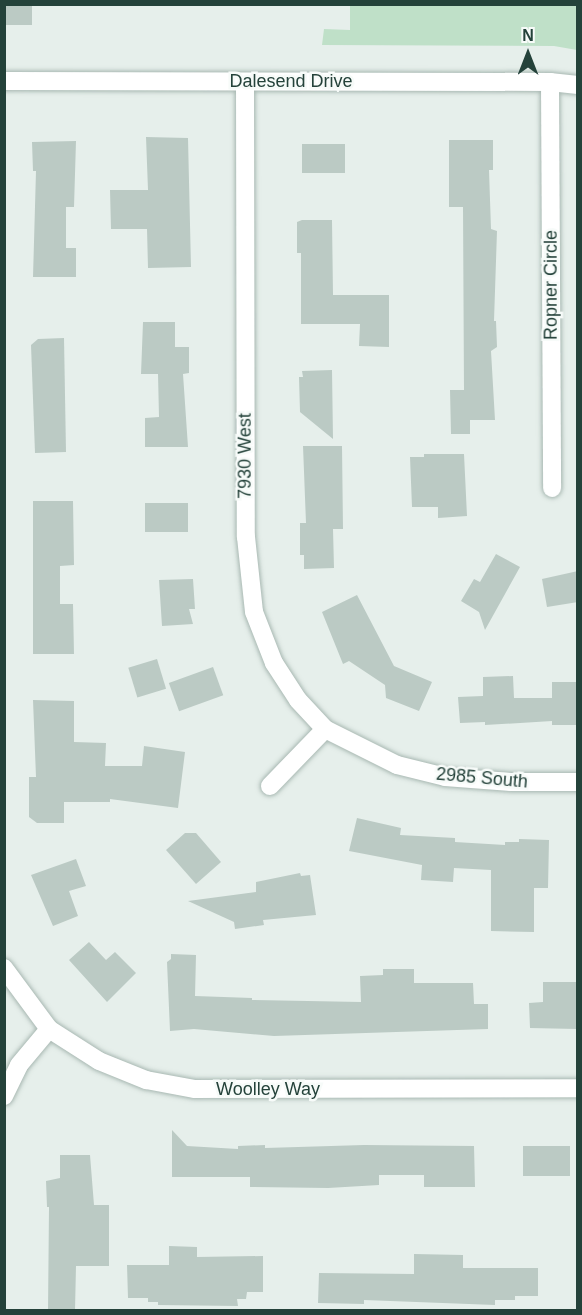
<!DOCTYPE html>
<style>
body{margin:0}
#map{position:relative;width:582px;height:1315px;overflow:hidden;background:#e6efeb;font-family:Helvetica,sans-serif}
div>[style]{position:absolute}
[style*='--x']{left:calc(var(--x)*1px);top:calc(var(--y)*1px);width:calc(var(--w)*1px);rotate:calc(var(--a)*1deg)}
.green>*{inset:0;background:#bfe0c8}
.building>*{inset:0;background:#bbcac4;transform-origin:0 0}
.roads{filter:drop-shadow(0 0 2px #a8b8b2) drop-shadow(0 0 2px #a8b8b2)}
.minor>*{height:18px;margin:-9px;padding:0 9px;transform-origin:9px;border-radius:9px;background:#fff}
span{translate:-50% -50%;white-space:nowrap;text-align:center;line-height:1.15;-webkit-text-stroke:5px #f7fbf9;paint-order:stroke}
.street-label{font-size:18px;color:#24423a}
.frame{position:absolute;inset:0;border:6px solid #24423a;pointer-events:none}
.north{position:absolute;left:498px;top:24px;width:60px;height:60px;-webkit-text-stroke:4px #f7fbf9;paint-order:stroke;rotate:0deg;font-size:16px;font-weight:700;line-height:24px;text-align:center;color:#24423a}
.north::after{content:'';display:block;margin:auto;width:21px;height:27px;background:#24423a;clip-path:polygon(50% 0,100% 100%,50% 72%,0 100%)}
</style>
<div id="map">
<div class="green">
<div style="clip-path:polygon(350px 5px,577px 5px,577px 50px,554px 46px,322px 45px,324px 29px,350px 30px)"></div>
</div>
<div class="building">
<div style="left:4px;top:4px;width:28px;height:21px"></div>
<div style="clip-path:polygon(146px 137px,188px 138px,191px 267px,148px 268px,147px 229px,111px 229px,110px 190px,148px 190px)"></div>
<div style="clip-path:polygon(449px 140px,493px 140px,493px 170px,489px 170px,491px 229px,497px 231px,494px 321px,496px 321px,497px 347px,491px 351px,495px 420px,470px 420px,470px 434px,451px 434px,450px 390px,464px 390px,463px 207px,449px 207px)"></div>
<div style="clip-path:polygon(76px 141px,74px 207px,66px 207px,66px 248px,76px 248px,76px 277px,33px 277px,36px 171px,33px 171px,32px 142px)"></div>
<div style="left:302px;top:144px;width:43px;height:29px"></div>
<div style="clip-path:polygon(302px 220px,332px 220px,333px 295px,389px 295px,389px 347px,359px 346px,360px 324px,301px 324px,301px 253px,297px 253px,297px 222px)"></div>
<div style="clip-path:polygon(143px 322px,175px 322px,175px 347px,189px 347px,189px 373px,183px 374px,188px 447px,145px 447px,145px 418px,159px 417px,158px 374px,141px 374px)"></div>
<div style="clip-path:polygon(64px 338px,66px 452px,35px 453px,31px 345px,38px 339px)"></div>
<div style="clip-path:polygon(332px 370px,333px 439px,300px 412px,299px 377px,303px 377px,302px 371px)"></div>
<div style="clip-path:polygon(303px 446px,342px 446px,343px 529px,333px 529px,334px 568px,304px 569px,304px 555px,300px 555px,300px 523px,306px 523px)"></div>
<div style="clip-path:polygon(424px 454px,464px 454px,467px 516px,438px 518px,438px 507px,412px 507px,410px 457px,424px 457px)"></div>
<div style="clip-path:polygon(33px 501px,73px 501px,74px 565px,60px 566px,60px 604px,73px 604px,74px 654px,33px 654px)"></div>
<div style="left:145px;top:503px;width:43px;height:29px"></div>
<div style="clip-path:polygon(496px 554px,520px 567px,485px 630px,479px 612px,461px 601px,474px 579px,480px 582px)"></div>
<div style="clip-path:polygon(578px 571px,578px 602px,547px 607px,542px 579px)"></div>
<div style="clip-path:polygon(193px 579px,195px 609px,189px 609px,193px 624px,162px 626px,159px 580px)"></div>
<div style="clip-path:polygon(357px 595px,394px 666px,432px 682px,419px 711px,386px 698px,385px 685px,349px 661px,343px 664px,322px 612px)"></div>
<div style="left:157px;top:659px;width:31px;height:30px;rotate:73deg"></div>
<div style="left:213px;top:667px;width:30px;height:47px;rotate:70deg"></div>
<div style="clip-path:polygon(513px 676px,514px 698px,552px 698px,552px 682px,578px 682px,578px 725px,552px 725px,552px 721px,485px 725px,485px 722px,460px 723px,458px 697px,483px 696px,483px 677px)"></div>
<div style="clip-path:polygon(33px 700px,74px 701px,74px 742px,106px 743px,105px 766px,142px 766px,144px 746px,185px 752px,178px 808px,110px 799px,110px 802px,64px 802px,64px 823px,37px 823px,29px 817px,29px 777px,36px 777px)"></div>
<div style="clip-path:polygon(357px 818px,401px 828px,400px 835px,455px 838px,455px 842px,505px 845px,505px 842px,519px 842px,519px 839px,549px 840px,548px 888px,534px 888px,534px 932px,491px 931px,491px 870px,454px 868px,453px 882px,421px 880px,422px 865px,349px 851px)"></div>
<div style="clip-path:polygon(185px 833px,196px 833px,221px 862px,196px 884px,166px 850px)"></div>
<div style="clip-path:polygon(76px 859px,86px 886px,69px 891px,78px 916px,53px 926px,31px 875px)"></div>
<div style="clip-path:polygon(300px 873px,301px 876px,310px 875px,316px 915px,263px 920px,264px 925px,235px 929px,234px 922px,188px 901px,256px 892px,256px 882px)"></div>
<div style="clip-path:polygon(89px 942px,106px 960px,115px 952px,136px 973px,107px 1002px,69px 960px)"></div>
<div style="clip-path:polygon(171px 954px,196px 955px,195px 996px,252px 998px,252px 1000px,361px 1002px,360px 976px,383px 975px,383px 969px,414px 969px,414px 983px,473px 983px,474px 1004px,488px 1004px,488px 1029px,274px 1036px,194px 1029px,170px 1031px,167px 962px,171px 959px)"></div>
<div style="clip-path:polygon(543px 982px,578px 982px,577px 1029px,530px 1028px,529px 1003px,543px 1002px)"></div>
<div style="clip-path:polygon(172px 1130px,187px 1146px,238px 1149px,238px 1146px,265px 1145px,265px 1148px,364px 1145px,474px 1146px,475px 1187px,424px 1187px,424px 1175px,379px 1175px,379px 1185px,328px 1188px,250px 1187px,250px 1177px,172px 1177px)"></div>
<div style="left:523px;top:1146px;width:47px;height:30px"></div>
<div style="clip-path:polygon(60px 1155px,90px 1155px,94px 1205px,109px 1205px,109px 1266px,76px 1266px,75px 1311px,48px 1311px,49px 1207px,47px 1207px,46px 1181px,60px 1178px)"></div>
<div style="clip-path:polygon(169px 1246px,197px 1247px,197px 1257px,263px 1256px,263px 1292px,247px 1292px,246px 1299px,237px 1299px,238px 1306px,158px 1305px,158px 1302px,148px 1302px,148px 1298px,128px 1298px,127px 1265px,169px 1265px)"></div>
<div style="clip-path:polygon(414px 1254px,463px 1255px,463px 1268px,538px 1268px,538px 1296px,515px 1296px,515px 1300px,495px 1300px,495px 1305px,364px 1300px,364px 1304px,318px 1303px,319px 1273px,414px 1274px)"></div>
</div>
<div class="roads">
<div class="minor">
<div style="--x:4;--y:81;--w:546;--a:0.1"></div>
<div style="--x:550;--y:82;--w:28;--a:6"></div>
<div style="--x:245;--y:82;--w:455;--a:89.9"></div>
<div style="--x:246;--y:537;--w:75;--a:83.9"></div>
<div style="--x:254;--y:612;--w:55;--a:68.6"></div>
<div style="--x:274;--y:663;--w:44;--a:57"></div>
<div style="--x:298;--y:700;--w:40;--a:47"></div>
<div style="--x:325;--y:729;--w:80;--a:26.6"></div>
<div style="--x:397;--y:765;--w:49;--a:14"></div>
<div style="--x:445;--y:777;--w:66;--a:4.3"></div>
<div style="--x:511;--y:782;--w:67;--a:0"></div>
<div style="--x:550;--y:82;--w:406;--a:89.7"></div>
<div style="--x:270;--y:786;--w:79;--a:-46"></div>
<div style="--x:4;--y:968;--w:76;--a:53.6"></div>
<div style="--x:49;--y:1029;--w:59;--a:32.6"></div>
<div style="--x:99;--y:1061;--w:51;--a:22"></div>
<div style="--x:146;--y:1080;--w:50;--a:10.4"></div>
<div style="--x:195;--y:1089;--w:383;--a:-0.1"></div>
<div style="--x:4;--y:1096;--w:34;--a:-64"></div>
<div style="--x:19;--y:1065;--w:47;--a:-50.2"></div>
</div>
</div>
<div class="street-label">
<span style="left:291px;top:81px">Dalesend Drive</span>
<span style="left:551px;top:285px;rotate:-90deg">Ropner Circle</span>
<span style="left:245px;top:456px;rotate:-90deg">7930 West</span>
<span style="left:482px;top:778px;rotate:5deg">2985 South</span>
<span style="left:268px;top:1089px">Woolley Way</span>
</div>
<div class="frame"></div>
<div class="north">N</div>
</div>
